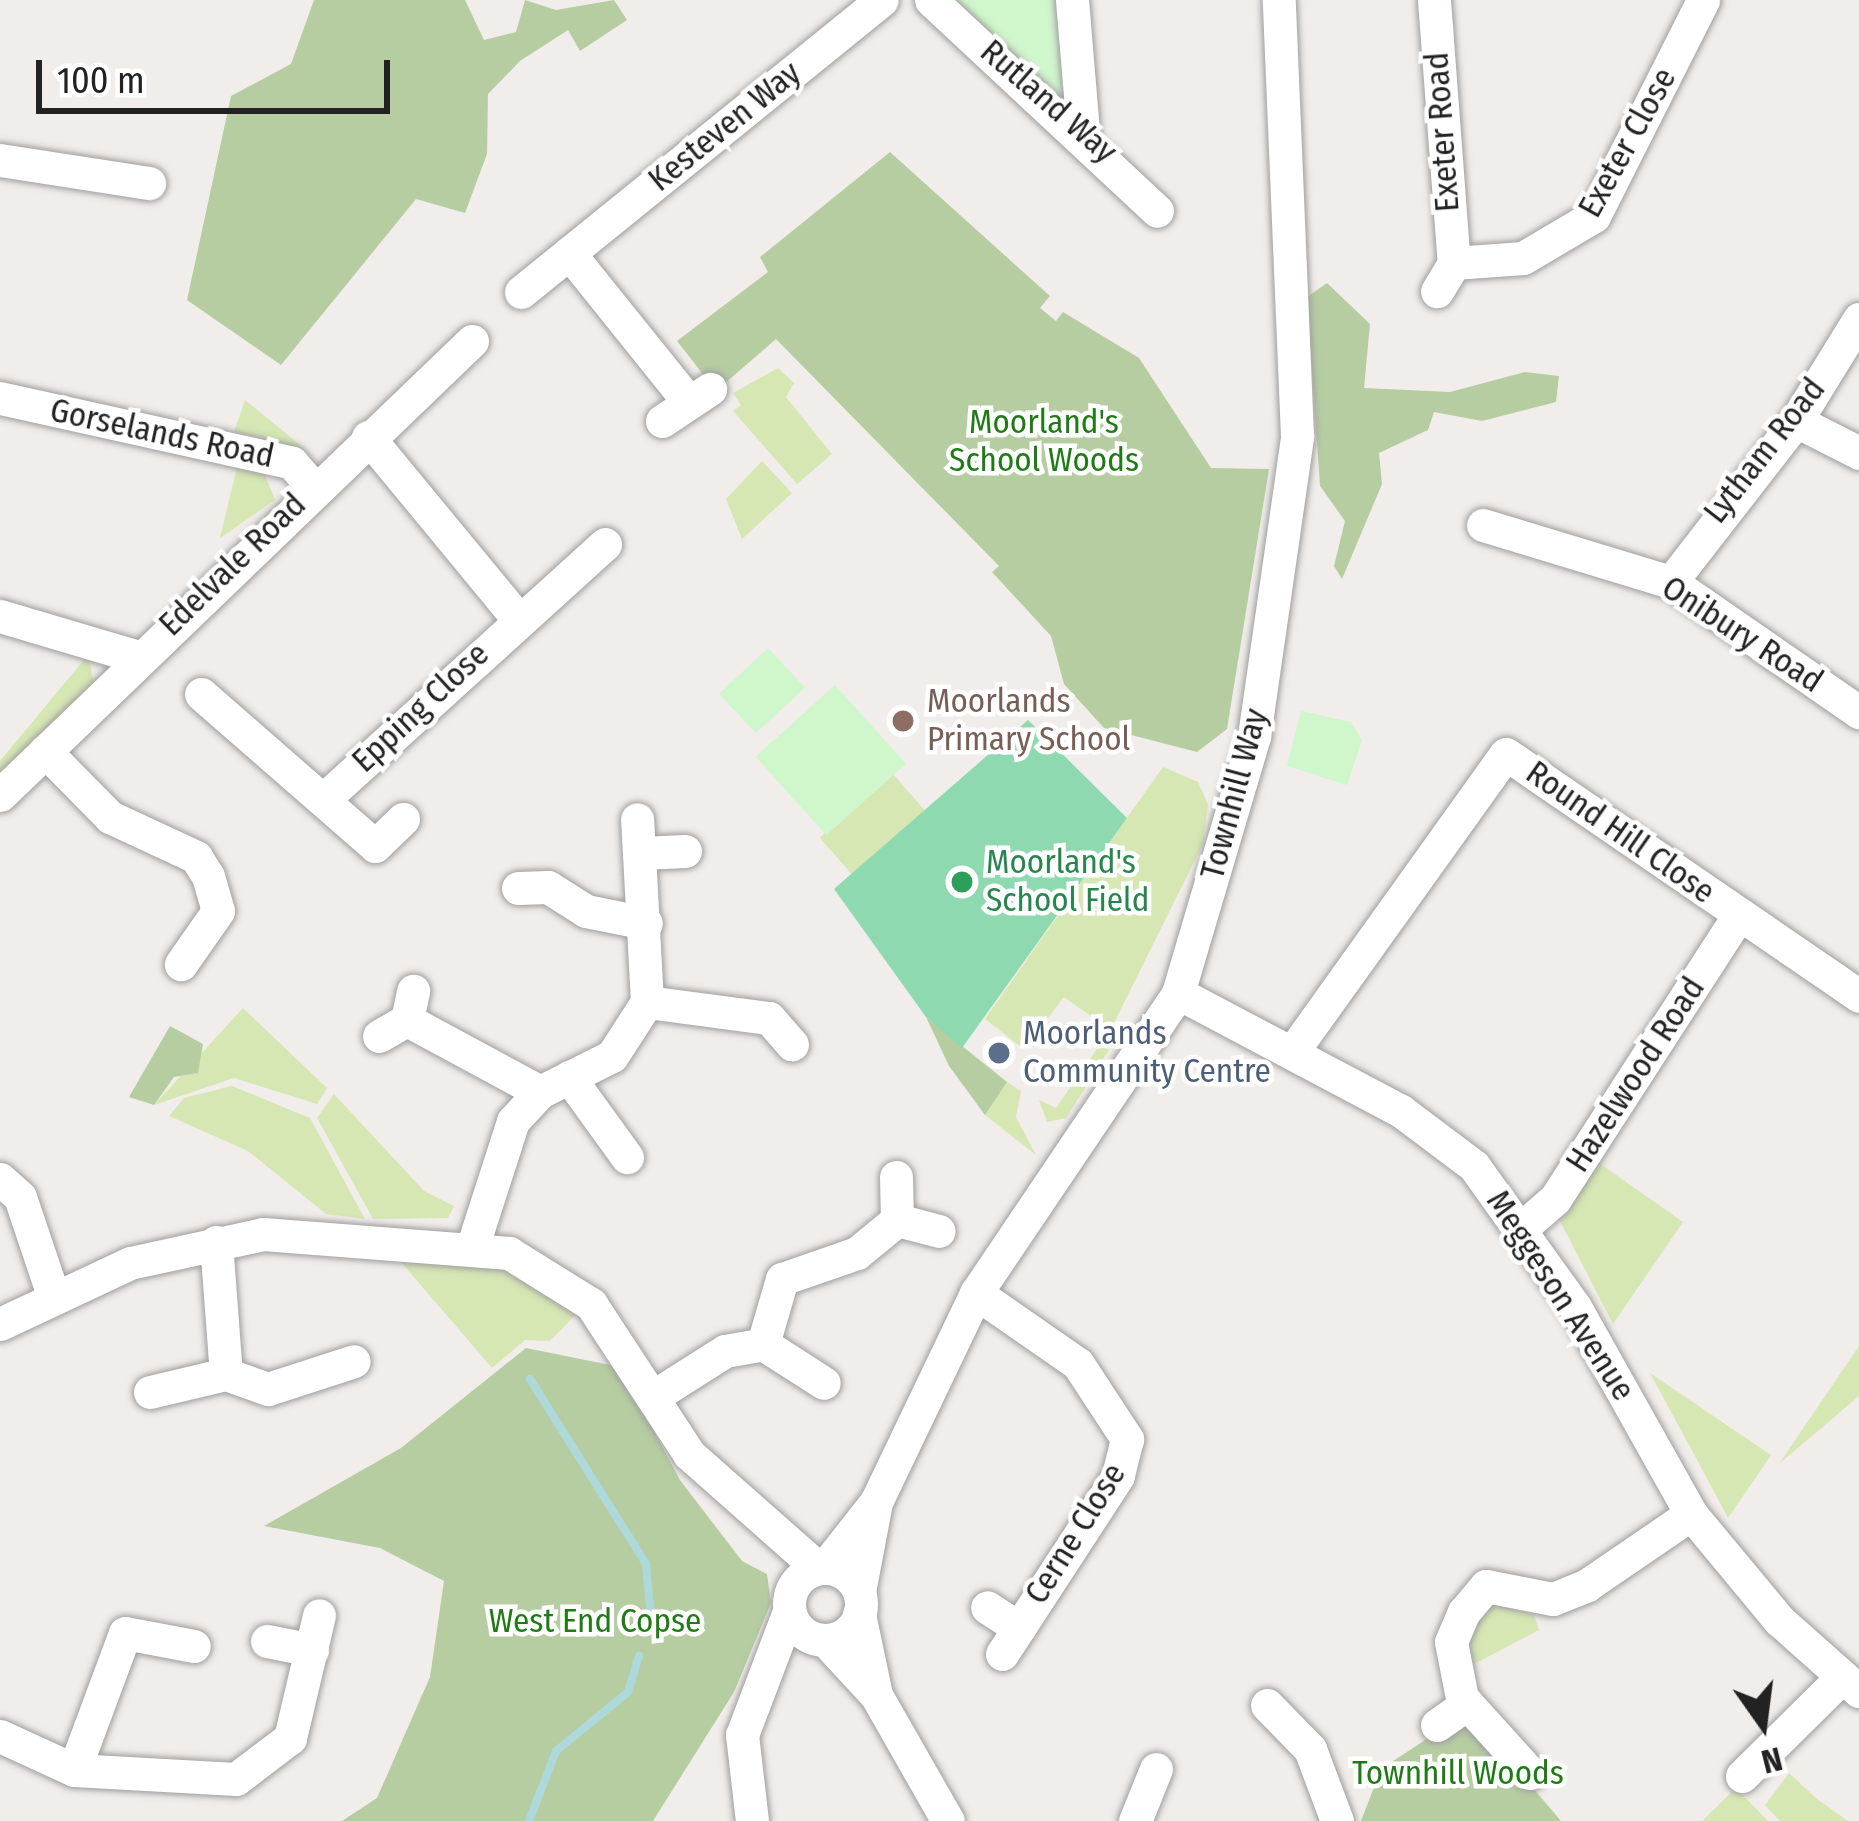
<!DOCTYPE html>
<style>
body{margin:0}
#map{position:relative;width:1859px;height:1821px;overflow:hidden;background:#f1edea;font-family:"Fira Sans Condensed",sans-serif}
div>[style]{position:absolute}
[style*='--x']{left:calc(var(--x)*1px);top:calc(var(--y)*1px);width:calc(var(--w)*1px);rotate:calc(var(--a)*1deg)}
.grass>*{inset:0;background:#d6e7b4;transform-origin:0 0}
.forest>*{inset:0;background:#b6cda2}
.park>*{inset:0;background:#d0f6cc;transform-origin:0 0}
.pitch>*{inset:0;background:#8ed9af}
.stream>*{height:8px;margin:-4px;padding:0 4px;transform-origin:4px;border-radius:4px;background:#aed9db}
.roads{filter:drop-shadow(0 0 3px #9f9f9f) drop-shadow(0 0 3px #9f9f9f)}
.minor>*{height:33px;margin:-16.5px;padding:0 16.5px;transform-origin:16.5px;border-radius:16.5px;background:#fff}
.minor>.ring{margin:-16.5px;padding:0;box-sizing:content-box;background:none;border:33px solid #fff;border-radius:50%}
.dots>*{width:33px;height:33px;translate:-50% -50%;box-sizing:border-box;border:6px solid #fff;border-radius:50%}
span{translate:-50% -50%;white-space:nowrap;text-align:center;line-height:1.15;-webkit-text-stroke:9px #fff;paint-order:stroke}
.street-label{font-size:33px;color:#222}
.park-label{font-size:33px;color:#1f7b15}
.education-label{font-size:33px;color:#785e54}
.left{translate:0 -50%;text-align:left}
.leisure-label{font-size:33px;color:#27864d}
.service-label{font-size:33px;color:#4e5e75}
.north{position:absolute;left:1703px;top:1665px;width:120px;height:120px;-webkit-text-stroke:9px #fff;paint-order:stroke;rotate:166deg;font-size:33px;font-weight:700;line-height:48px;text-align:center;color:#222}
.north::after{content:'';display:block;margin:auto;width:42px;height:54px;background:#222;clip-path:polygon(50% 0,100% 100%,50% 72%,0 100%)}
.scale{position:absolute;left:36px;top:60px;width:354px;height:54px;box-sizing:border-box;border:6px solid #222;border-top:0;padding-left:15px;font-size:36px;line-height:42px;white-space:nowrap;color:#222;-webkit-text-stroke:9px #fff;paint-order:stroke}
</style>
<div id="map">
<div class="grass">
<div style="clip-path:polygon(778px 368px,794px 383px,786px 397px,832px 454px,797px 484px,733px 411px,741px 405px,733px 393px)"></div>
<div style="clip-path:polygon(245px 400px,305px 449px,234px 432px)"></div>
<div style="clip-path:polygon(762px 461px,792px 493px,742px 539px,726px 499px)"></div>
<div style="clip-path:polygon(238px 463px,263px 470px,275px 500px,220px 538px)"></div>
<div style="clip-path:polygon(88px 655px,94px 684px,0 776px,0 761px)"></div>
<div style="clip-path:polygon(1163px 767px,1198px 782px,1208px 804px,1203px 844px,1111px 1029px,1124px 1026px,1066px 1118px,1047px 1122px,1039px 1100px,1056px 1108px,1110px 1030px,1064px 997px,1024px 1049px,985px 1019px)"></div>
<div style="left:893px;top:774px;width:50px;height:97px;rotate:49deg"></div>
<div style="clip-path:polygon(243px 1008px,327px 1088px,317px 1104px,234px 1078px,154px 1105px)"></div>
<div style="clip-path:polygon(1007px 1082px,1021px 1091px,1016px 1117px,1036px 1155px,985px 1115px)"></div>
<div style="clip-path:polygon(232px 1086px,310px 1118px,365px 1219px,326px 1214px,248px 1151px,169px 1116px,184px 1098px)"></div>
<div style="clip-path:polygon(334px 1094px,424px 1191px,454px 1206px,448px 1218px,373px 1219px,317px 1118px)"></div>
<div style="clip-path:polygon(1599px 1163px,1683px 1222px,1613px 1324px,1560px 1221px)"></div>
<div style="clip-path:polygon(388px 1247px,507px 1264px,582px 1308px,550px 1341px,525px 1340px,492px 1368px)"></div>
<div style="clip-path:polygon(1859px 1346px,1859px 1396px,1779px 1464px)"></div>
<div style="clip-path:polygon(1650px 1373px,1771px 1455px,1728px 1518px,1702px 1469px)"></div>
<div style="clip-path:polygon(1490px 1603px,1534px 1615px,1539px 1630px,1461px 1671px,1469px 1621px)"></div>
<div style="clip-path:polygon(1789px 1773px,1817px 1799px,1848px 1821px,1780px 1821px,1765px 1805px)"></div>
<div style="clip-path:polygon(1736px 1788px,1768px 1821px,1702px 1821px)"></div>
</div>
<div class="forest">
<div style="clip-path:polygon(314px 0,465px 0,484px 40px,516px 32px,525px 0,556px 10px,614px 0,627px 20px,580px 51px,568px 30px,520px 61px,488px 94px,487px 154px,465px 213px,416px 199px,281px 365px,187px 300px,231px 96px,291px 64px)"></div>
<div style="clip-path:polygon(890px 152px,1050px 296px,1040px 308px,1056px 321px,1063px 312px,1139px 358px,1211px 468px,1269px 469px,1227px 729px,1197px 752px,1104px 728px,1064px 684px,1051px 636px,992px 572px,999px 566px,776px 339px,716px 391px,677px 341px,768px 272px,760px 257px)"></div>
<div style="clip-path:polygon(1327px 283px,1370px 324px,1364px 388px,1450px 392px,1525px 372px,1559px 376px,1556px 402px,1482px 421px,1434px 412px,1428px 430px,1379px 453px,1382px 484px,1342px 579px,1334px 566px,1345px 521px,1320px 486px,1307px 297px)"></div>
<div style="clip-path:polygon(926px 1017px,1007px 1082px,985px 1115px,949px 1066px)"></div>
<div style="clip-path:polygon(170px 1026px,203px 1044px,198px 1073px,174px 1077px,154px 1105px,129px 1097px)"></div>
<div style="clip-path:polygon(526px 1348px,620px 1367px,680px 1480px,742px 1561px,767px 1574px,771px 1603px,734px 1692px,653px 1821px,342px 1821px,377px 1798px,430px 1677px,444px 1581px,380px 1548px,264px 1526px,401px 1448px)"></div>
<div style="clip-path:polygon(1476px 1721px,1561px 1821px,1361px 1821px,1381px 1769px,1451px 1723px)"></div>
</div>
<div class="park">
<div style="clip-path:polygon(948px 0,1063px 0,1065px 106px)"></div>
<div style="left:768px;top:648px;width:54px;height:67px;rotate:47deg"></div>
<div style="left:835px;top:685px;width:106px;height:107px;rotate:48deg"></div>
<div style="clip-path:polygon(1301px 711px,1351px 722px,1362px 740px,1347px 785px,1287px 766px)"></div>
</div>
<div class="pitch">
<div style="clip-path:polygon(1028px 720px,1127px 818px,962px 1048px,926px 1017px,834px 889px)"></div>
</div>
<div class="stream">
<div style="--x:530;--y:1379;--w:218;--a:57.9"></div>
<div style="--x:646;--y:1564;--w:43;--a:84.7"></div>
<div style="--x:529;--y:1821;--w:75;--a:-68.9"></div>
<div style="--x:556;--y:1751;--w:93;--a:-39.3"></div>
<div style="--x:628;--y:1692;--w:38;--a:-73"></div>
</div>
<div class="roads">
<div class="minor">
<div style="--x:931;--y:0;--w:309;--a:43"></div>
<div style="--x:1072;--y:0;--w:131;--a:85.2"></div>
<div style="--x:1434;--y:0;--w:264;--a:85.7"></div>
<div style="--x:1454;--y:263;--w:33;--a:121"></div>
<div style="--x:0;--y:160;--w:151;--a:8.8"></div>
<div style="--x:569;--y:253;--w:189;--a:51.2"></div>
<div style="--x:1454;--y:263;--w:69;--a:-4.1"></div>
<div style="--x:1523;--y:258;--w:82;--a:-30.6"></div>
<div style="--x:1594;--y:216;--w:242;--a:-63.2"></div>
<div style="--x:521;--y:292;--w:464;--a:-39"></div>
<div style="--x:0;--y:398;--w:299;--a:12.5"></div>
<div style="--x:292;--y:463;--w:33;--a:49"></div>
<div style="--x:662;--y:421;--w:58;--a:-33.7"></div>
<div style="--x:1796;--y:421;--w:71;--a:26.9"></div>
<div style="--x:368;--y:437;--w:237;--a:50.5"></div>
<div style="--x:1483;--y:525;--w:196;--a:16.9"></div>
<div style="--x:1671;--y:582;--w:229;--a:34.7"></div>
<div style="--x:1671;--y:582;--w:204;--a:-52.2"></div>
<div style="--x:1796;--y:421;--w:120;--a:-58.3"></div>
<div style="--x:0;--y:616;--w:144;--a:16.5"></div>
<div style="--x:201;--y:694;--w:231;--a:41.1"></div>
<div style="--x:375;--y:846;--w:39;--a:-44"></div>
<div style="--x:45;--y:751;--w:93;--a:45.4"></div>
<div style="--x:110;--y:817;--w:95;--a:24.9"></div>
<div style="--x:196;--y:857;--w:22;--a:58"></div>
<div style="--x:208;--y:876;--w:36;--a:74"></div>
<div style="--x:218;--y:911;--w:65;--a:124.9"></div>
<div style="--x:0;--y:795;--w:655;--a:-43.89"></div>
<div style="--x:325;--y:798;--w:378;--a:-42.2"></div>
<div style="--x:640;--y:853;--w:45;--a:-2.5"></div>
<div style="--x:518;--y:888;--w:30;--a:-2"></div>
<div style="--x:548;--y:887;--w:45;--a:32.3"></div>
<div style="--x:586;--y:911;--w:61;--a:11.3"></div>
<div style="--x:1178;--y:993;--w:252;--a:27.9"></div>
<div style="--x:1401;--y:1111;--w:91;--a:37"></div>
<div style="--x:1474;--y:1166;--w:173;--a:54.4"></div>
<div style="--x:1575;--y:1307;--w:237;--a:60.7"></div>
<div style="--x:1691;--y:1514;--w:138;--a:50.3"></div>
<div style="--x:1779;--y:1620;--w:107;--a:41.6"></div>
<div style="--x:647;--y:1002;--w:123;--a:7.5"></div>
<div style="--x:769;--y:1018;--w:35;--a:49"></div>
<div style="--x:407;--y:1020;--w:151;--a:28.4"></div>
<div style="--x:379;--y:1036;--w:32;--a:-30"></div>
<div style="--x:407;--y:1020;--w:30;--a:-78"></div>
<div style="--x:1293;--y:1051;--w:365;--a:-54.4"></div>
<div style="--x:1506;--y:754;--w:428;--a:34.4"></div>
<div style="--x:569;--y:1077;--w:99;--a:54.1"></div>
<div style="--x:896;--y:1177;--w:43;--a:88.7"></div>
<div style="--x:0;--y:1179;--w:27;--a:42"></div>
<div style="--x:20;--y:1197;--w:103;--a:71.4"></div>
<div style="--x:897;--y:1220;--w:43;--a:14.7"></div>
<div style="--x:1524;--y:1226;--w:41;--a:-41.1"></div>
<div style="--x:1555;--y:1199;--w:338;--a:-57.1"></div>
<div style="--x:216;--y:1242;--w:132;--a:85.7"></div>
<div style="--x:473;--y:1245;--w:130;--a:-72.1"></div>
<div style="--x:513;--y:1121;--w:40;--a:-47"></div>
<div style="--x:540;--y:1092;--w:80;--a:-26.6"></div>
<div style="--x:612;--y:1056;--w:64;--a:-57.1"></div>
<div style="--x:647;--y:1002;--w:183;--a:-93.1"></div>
<div style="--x:976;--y:1293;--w:124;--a:34.8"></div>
<div style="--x:1078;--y:1364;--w:90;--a:56.8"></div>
<div style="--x:1127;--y:1439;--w:38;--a:104"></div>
<div style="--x:1118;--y:1476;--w:181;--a:123.1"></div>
<div style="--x:1019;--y:1628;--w:38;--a:-147"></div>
<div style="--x:0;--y:1324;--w:144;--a:-25.1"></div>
<div style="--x:130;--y:1263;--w:136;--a:-12.3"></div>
<div style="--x:263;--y:1234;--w:247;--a:4.4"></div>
<div style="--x:509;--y:1253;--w:97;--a:31.9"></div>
<div style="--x:591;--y:1304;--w:179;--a:56.8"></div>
<div style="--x:689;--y:1454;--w:172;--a:41.5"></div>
<div style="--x:763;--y:1344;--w:72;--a:32.6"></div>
<div style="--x:150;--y:1392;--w:78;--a:-13.3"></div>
<div style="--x:226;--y:1374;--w:45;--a:19.7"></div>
<div style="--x:268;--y:1389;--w:90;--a:-18"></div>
<div style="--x:654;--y:1396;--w:84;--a:-32.4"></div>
<div style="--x:725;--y:1351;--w:39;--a:-10"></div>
<div style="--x:763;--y:1344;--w:68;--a:-73.7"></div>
<div style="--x:782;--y:1279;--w:79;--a:-19.1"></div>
<div style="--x:857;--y:1253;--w:52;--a:-39.5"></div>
<div style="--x:824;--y:1568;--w:84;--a:-51.8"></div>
<div style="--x:876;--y:1502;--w:232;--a:-64.4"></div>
<div style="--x:976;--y:1293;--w:362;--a:-56"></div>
<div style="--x:1178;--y:993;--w:268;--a:-73.5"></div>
<div style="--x:1254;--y:736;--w:303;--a:-81.8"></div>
<div style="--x:1297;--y:436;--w:436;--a:-92.4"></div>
<div class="ring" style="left:789px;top:1568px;width:39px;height:39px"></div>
<div style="--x:859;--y:1592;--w:92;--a:-79.3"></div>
<div style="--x:859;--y:1614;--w:83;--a:78.1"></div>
<div style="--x:825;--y:1640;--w:75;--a:47.2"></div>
<div style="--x:876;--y:1695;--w:145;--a:60.3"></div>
<div style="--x:267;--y:1641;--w:46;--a:11.3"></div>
<div style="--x:1002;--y:1654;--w:31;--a:-57"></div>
<div style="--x:1267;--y:1705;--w:62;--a:45.7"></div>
<div style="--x:1310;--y:1749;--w:77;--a:69.4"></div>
<div style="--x:1437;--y:1725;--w:37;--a:-35"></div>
<div style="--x:0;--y:1736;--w:81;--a:24.7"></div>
<div style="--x:74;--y:1770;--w:162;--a:3.2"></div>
<div style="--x:236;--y:1779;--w:68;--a:-37.2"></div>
<div style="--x:290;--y:1738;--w:126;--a:-76.7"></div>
<div style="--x:74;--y:1770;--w:146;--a:-69.6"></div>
<div style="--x:125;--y:1633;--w:70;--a:10.7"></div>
<div style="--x:1530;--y:1773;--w:101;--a:-132.2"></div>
<div style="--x:1462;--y:1698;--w:57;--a:-101.1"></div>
<div style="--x:1451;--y:1642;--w:33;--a:-67"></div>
<div style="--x:1464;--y:1612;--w:34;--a:-50"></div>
<div style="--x:1486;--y:1586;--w:68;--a:11"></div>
<div style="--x:1553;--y:1599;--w:37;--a:-22"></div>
<div style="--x:1587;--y:1585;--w:126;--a:-34.3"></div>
<div style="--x:1742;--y:1776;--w:139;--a:-44.7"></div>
<div style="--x:752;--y:1821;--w:87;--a:-96.6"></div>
<div style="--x:742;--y:1735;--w:133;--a:-69.2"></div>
<div style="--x:1135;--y:1821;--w:56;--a:-68"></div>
</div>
</div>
<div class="dots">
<div style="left:903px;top:721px;background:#8d6e63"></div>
<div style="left:962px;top:882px;background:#2e9e5b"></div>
<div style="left:999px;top:1053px;background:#5c6f8a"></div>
</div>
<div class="street-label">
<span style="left:1048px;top:102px;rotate:41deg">Rutland Way</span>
<span style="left:725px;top:127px;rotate:-39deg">Kesteven Way</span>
<span style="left:1443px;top:132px;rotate:-94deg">Exeter Road</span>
<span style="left:1628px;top:143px;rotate:-61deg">Exeter Close</span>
<span style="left:162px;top:434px;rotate:12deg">Gorselands Road</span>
<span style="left:1765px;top:451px;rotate:-52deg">Lytham Road</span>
<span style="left:233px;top:565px;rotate:-44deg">Edelvale Road</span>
<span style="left:1742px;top:635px;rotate:33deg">Onibury Road</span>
<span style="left:421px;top:708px;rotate:-43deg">Epping Close</span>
<span style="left:1235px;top:794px;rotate:-75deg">Townhill Way</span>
<span style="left:1620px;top:833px;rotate:35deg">Round Hill Close</span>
<span style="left:1636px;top:1075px;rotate:-57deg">Hazelwood Road</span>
<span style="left:1560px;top:1296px;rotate:57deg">Meggeson Avenue</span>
<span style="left:1076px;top:1534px;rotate:-58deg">Cerne Close</span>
</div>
<div class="park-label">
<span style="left:1044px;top:442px">Moorland's<br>School Woods</span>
<span style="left:595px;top:1622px">West End Copse</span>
<span style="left:1458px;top:1774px">Townhill Woods</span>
</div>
<div class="education-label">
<span class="left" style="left:927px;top:721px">Moorlands<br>Primary School</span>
</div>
<div class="leisure-label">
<span class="left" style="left:986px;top:882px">Moorland's<br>School Field</span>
</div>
<div class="service-label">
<span class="left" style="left:1023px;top:1053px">Moorlands<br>Community Centre</span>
</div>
<div class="north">N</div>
<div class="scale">100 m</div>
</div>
